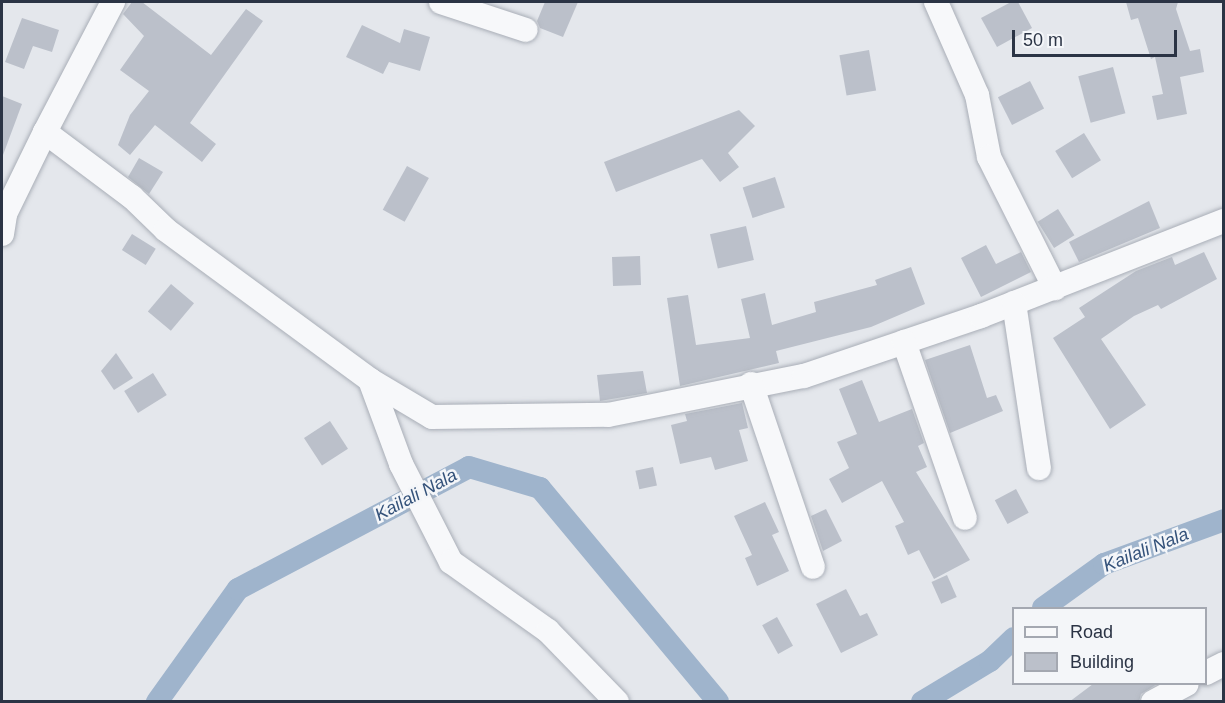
<!DOCTYPE html>
<style>
body{margin:0}
#map{position:relative;width:1225px;height:703px;overflow:hidden;background:#e4e7ec;font-family:Helvetica,sans-serif}
div>[style]{position:absolute}
[style*='--x']{left:calc(var(--x)*1px);top:calc(var(--y)*1px);width:calc(var(--w)*1px);rotate:calc(var(--a)*1deg)}
.canal>*{height:22px;margin:-11px;padding:0 11px;transform-origin:11px;border-radius:11px;background:#9fb4cc}
.building>*{inset:0;background:#bbc0ca;transform-origin:0 0}
.roads{filter:drop-shadow(0 0 2px #a9aeb7) drop-shadow(0 0 2px #a9aeb7)}
.minor>*{height:24px;margin:-12px;padding:0 12px;transform-origin:12px;border-radius:12px;background:#f7f8fa}
span{translate:-50% -50%;white-space:nowrap;text-align:center;line-height:1.15;-webkit-text-stroke:5px #f4f6f9;paint-order:stroke}
.water-label{font-size:18px;color:#34527a;font-style:italic}
.frame{position:absolute;inset:0;border:3px solid #2b3445;pointer-events:none}
.legend{position:absolute;left:1012px;top:607px;width:195px;height:78px;box-sizing:border-box;background:#f4f6f9;border:2px solid #a4a8b1;margin:0;padding:8px 10px;list-style:none;font-size:18px;color:#2b3445}
.legend li{display:flex;align-items:center;gap:12px;height:30px}
.legend b{width:30px;border:2px solid #a4a8b1}
.scale{position:absolute;left:1012px;top:30px;width:165px;height:27px;box-sizing:border-box;border:3px solid #2b3445;border-top:0;padding-left:8px;font-size:18px;line-height:21px;white-space:nowrap;color:#2b3445;-webkit-text-stroke:4px #f4f6f9;paint-order:stroke}
</style>
<div id="map">
<div class="canal">
<div style="--x:1043;--y:608;--w:75;--a:-35.8"></div>
<div style="--x:1104;--y:564;--w:128;--a:-20.1"></div>
<div style="--x:157;--y:702;--w:139;--a:-54.4"></div>
<div style="--x:238;--y:589;--w:261;--a:-27.8"></div>
<div style="--x:469;--y:467;--w:74;--a:16.5"></div>
<div style="--x:540;--y:488;--w:278;--a:50.2"></div>
<div style="--x:922;--y:702;--w:79;--a:-31.1"></div>
<div style="--x:990;--y:661;--w:33;--a:-44"></div>
</div>
<div class="building">
<div style="clip-path:polygon(132px 2px,142px 2px,211px 55px,246px 9px,263px 21px,190px 123px,216px 144px,202px 162px,155px 125px,130px 155px,118px 145px,130px 115px,149px 91px,120px 70px,144px 36px,123px 14px)"></div>
<div style="clip-path:polygon(545px 2px,578px 2px,563px 37px,540px 28px,537px 21px)"></div>
<div style="clip-path:polygon(1011px 2px,1018px 2px,1032px 28px,997px 47px,981px 18px)"></div>
<div style="clip-path:polygon(1126px 2px,1178px 2px,1176px 9px,1190px 51px,1200px 49px,1204px 72px,1180px 77px,1187px 114px,1157px 120px,1152px 96px,1163px 94px,1155px 57px,1151px 59px,1138px 18px,1131px 20px)"></div>
<div style="clip-path:polygon(22px 18px,59px 30px,52px 52px,33px 46px,24px 69px,5px 62px)"></div>
<div style="clip-path:polygon(362px 25px,400px 43px,404px 29px,430px 37px,420px 71px,389px 62px,383px 74px,346px 57px)"></div>
<div style="left:869px;top:50px;width:41px;height:30px;rotate:80deg"></div>
<div style="left:1113px;top:67px;width:48px;height:36px;rotate:75deg"></div>
<div style="left:1030px;top:81px;width:31px;height:36px;rotate:63deg"></div>
<div style="clip-path:polygon(2px 96px,22px 104px,3px 155px,2px 155px)"></div>
<div style="clip-path:polygon(739px 110px,755px 126px,728px 153px,739px 167px,720px 182px,702px 159px,616px 192px,604px 162px)"></div>
<div style="left:1084px;top:133px;width:32px;height:34px;rotate:58deg"></div>
<div style="clip-path:polygon(139px 158px,163px 172px,149px 194px,128px 177px)"></div>
<div style="left:407px;top:166px;width:25px;height:50px;rotate:29deg"></div>
<div style="left:775px;top:177px;width:32px;height:34px;rotate:72deg"></div>
<div style="clip-path:polygon(1149px 201px,1160px 228px,1079px 262px,1069px 242px)"></div>
<div style="left:1058px;top:209px;width:31px;height:24px;rotate:58deg"></div>
<div style="left:746px;top:226px;width:35px;height:37px;rotate:77deg"></div>
<div style="left:132px;top:234px;width:28px;height:19px;rotate:32deg"></div>
<div style="clip-path:polygon(986px 245px,996px 264px,1021px 252px,1031px 272px,981px 297px,961px 258px)"></div>
<div style="clip-path:polygon(1204px 252px,1217px 279px,1161px 309px,1158px 305px,1134px 316px,1101px 339px,1146px 405px,1110px 429px,1053px 338px,1085px 317px,1079px 308px,1136px 271px,1172px 257px,1175px 265px)"></div>
<div style="left:640px;top:256px;width:29px;height:28px;rotate:88deg"></div>
<div style="clip-path:polygon(911px 267px,925px 304px,871px 327px,776px 351px,779px 363px,680px 386px,667px 298px,688px 295px,696px 345px,750px 338px,741px 299px,765px 293px,772px 325px,816px 312px,814px 302px,877px 285px,875px 280px)"></div>
<div style="left:171px;top:284px;width:30px;height:36px;rotate:40deg"></div>
<div style="clip-path:polygon(970px 345px,987px 398px,996px 395px,1003px 411px,950px 433px,925px 360px)"></div>
<div style="clip-path:polygon(116px 353px,133px 378px,114px 390px,101px 371px)"></div>
<div style="clip-path:polygon(643px 371px,647px 393px,600px 401px,597px 375px)"></div>
<div style="left:153px;top:373px;width:26px;height:34px;rotate:58deg"></div>
<div style="clip-path:polygon(862px 380px,879px 422px,912px 409px,924px 443px,918px 446px,927px 467px,916px 472px,970px 560px,934px 579px,919px 550px,908px 555px,895px 526px,904px 522px,882px 481px,842px 503px,829px 479px,849px 468px,837px 442px,857px 434px,839px 389px)"></div>
<div style="clip-path:polygon(742px 403px,748px 428px,739px 430px,748px 461px,715px 470px,711px 457px,680px 464px,671px 425px,687px 421px,685px 414px)"></div>
<div style="left:330px;top:421px;width:33px;height:31px;rotate:57deg"></div>
<div style="left:653px;top:467px;width:19px;height:18px;rotate:78deg"></div>
<div style="left:1016px;top:489px;width:27px;height:24px;rotate:62deg"></div>
<div style="clip-path:polygon(765px 502px,779px 532px,772px 535px,789px 571px,757px 586px,745px 558px,752px 555px,734px 516px)"></div>
<div style="clip-path:polygon(826px 509px,842px 541px,823px 551px,811px 516px)"></div>
<div style="left:947px;top:575px;width:24px;height:17px;rotate:66deg"></div>
<div style="clip-path:polygon(846px 589px,860px 616px,867px 613px,878px 635px,841px 653px,816px 604px)"></div>
<div style="left:777px;top:617px;width:33px;height:17px;rotate:61deg"></div>
<div style="clip-path:polygon(1093px 684px,1157px 684px,1141px 694px,1139px 702px,1069px 702px)"></div>
</div>
<div class="roads">
<div class="minor">
<div style="--x:441;--y:2;--w:89;--a:18.2"></div>
<div style="--x:936;--y:2;--w:102;--a:66.2"></div>
<div style="--x:977;--y:95;--w:63;--a:79"></div>
<div style="--x:989;--y:157;--w:147;--a:63.3"></div>
<div style="--x:45;--y:132;--w:109;--a:36.8"></div>
<div style="--x:132;--y:197;--w:47;--a:44.1"></div>
<div style="--x:166;--y:230;--w:253;--a:36.3"></div>
<div style="--x:370;--y:380;--w:72;--a:30.8"></div>
<div style="--x:432;--y:417;--w:176;--a:-0.7"></div>
<div style="--x:608;--y:415;--w:200;--a:-11.3"></div>
<div style="--x:804;--y:376;--w:187;--a:-18.7"></div>
<div style="--x:981;--y:316;--w:261;--a:-21.4"></div>
<div style="--x:2;--y:234;--w:20;--a:-81"></div>
<div style="--x:5;--y:214;--w:91;--a:-64"></div>
<div style="--x:45;--y:132;--w:147;--a:-62.4"></div>
<div style="--x:1014;--y:303;--w:167;--a:81.4"></div>
<div style="--x:904;--y:342;--w:186;--a:70.9"></div>
<div style="--x:370;--y:380;--w:90;--a:69.7"></div>
<div style="--x:401;--y:464;--w:110;--a:63"></div>
<div style="--x:451;--y:562;--w:119;--a:35.4"></div>
<div style="--x:548;--y:631;--w:99;--a:45.8"></div>
<div style="--x:751;--y:384;--w:193;--a:71.3"></div>
<div style="--x:1206;--y:673;--w:20;--a:-27"></div>
<div style="--x:1153;--y:702;--w:38;--a:-28"></div>
</div>
</div>
<div class="water-label">
<span style="left:416px;top:495px;rotate:-28deg">Kailali Nala</span>
<span style="left:1146px;top:550px;rotate:-22deg">Kailali Nala</span>
</div>
<div class="frame"></div>
<ul class="legend">
<li><b style="height:8px;background:#f7f8fa"></b>Road</li>
<li><b style="height:16px;background:#bbc0ca"></b>Building</li>
</ul>
<div class="scale">50 m</div>
</div>
